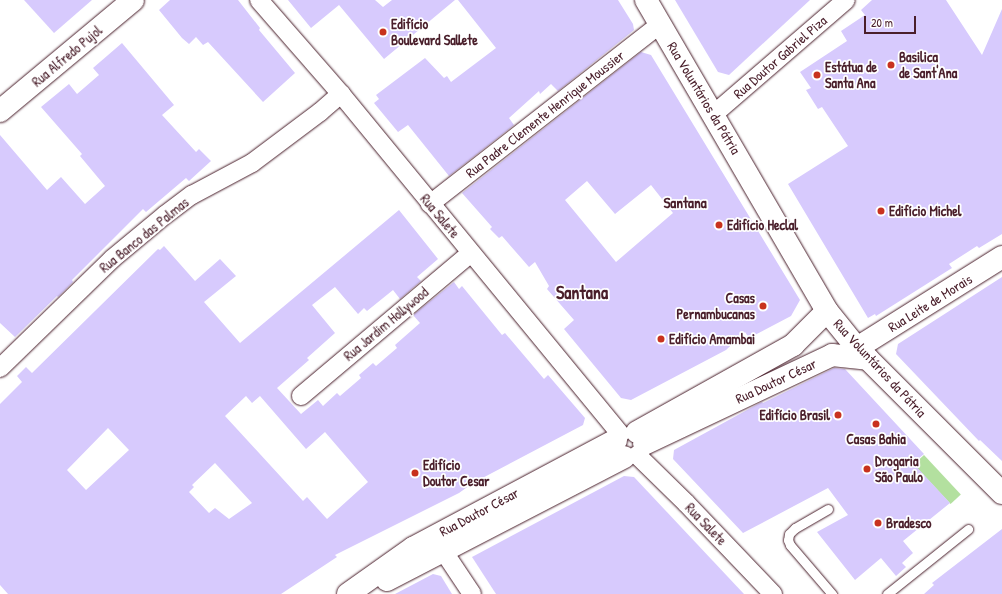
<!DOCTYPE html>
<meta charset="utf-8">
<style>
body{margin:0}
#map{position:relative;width:1002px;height:594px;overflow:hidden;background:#fff;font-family:"Patrick Hand",sans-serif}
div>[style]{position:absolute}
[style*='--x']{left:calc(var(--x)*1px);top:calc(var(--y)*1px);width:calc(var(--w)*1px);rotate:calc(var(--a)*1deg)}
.green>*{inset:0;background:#b3e09f;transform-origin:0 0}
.building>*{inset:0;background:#d7cafd}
.roads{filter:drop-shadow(0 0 1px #4a1f2b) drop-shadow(0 0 1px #4a1f2b)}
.lane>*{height:9px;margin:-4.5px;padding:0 4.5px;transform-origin:4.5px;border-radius:4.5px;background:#fff}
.street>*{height:18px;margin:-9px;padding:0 9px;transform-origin:9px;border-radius:9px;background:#fff}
.secondary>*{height:22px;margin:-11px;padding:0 11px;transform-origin:11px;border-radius:11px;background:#fff}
.primary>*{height:22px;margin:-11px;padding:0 11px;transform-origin:11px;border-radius:11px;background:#fff}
.dots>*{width:11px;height:11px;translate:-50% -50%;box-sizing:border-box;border:2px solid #fff;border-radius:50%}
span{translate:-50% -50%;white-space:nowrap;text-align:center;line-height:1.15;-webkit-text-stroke:3.5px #fff;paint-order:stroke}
.poi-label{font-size:14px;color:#4a1f2b;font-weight:700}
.left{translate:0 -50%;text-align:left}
.right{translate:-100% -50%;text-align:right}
.street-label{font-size:14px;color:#4a1f2b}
.neighbourhood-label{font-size:15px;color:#4a1f2b;font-weight:700}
.district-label{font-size:18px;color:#4a1f2b;font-weight:700}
.scale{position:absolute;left:864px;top:16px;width:52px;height:18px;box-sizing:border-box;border:2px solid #4a1f2b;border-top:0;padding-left:5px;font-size:12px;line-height:14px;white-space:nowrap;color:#4a1f2b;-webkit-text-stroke:3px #fff;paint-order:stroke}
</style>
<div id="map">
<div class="green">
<div style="left:924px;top:455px;width:54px;height:14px;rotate:47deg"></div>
</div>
<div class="building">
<div style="clip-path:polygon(24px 0,92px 0,54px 33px)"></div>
<div style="clip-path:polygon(170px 0,238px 0,260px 28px,259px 30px,295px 73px,263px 102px,208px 42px,203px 45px,196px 37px,189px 44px,182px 38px,159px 10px)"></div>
<div style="clip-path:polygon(288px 0,375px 0,383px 7px,392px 0,455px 0,384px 59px,339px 5px,311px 28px)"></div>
<div style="clip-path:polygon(458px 0,618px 0,633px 24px,634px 30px,558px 91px,551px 84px,540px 94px,539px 91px,509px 118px,514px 125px,449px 176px,408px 125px,398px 132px,374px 103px,379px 99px,376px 95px,425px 58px,444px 78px,447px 76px,451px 82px,496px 48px)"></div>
<div style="clip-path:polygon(675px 0,810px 0,729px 75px,718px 72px)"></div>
<div style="clip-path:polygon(872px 0,946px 0,982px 55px,1002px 9px,1002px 234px,979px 248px,977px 246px,949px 264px,952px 268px,876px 316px,875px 314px,868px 318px,788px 184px,848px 146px,822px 107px,818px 109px,806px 90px,811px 88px,800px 72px,847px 41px,841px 31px,865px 15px,861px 10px)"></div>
<div style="clip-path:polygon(122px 43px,174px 105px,162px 115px,196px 152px,199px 149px,211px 161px,189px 181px,186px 178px,146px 212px,143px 209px,72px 280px,73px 282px,58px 297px,57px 296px,15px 337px,0 323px,0 135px,47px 190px,61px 177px,85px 204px,105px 186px,80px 156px,82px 154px,41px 107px,69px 84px,77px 94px,99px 75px,93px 68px)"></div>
<div style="clip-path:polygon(evenodd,641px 52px,651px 55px,800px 300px,791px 316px,749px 338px,745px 332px,726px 350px,631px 400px,621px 398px,564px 329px,574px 320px,547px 289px,549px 286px,535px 262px,529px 267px,502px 236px,499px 238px,490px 229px,492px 227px,462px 193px,641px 52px,587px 181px,615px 214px,651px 185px,673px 213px,616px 262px,565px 200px,587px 181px)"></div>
<div style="clip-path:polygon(evenodd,399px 210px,438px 259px,417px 277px,421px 281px,400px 299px,393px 290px,367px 311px,364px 308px,358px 314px,335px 287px,312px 305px,335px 333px,307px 358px,309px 360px,277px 388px,301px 414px,318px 400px,323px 406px,337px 393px,340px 396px,361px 378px,359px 375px,373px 363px,376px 366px,397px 348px,395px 345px,420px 323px,413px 315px,454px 282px,459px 289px,462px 286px,502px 335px,505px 333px,544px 379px,548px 375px,585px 418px,583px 425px,473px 483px,459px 493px,335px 555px,337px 557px,281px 594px,8px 594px,0 585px,0 404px,22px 382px,17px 376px,26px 367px,32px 373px,158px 249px,160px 250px,164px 246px,195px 281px,220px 259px,236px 276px,204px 302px,240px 343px,399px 210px,246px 396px,252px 403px,260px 396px,306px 449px,325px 432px,368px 482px,327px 519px,307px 497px,303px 501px,225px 416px,246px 396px,399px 210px,108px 428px,129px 450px,86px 490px,67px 470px,108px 428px,399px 210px,215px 463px,252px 503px,229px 519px,215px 508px,209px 513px,189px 492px,194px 487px,192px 485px,215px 463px)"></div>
<div style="clip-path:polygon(1002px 277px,1002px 461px,980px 440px,979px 441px,896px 354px,898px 344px)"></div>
<div style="clip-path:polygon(834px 368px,845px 369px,924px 454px,913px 463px,950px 503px,903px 541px,913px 553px,902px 563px,906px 567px,896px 576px,881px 558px,855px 580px,817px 532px,848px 515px,828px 488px,743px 533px,673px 459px,674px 450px,758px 404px,762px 402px,763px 403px)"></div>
<div style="clip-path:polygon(624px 476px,634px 477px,744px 594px,496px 594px,472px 557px)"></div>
<div style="clip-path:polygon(1002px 529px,1002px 594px,924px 594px,934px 585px,932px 583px)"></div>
<div style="clip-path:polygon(433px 574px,441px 576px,452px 594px,395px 594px)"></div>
</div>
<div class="roads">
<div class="lane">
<div style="--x:828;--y:509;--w:38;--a:150"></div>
<div style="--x:795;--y:528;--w:8;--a:135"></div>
<div style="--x:789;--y:534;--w:6;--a:99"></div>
<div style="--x:788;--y:540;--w:5;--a:68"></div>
<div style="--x:790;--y:545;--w:65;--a:49.4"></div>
<div style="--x:887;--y:594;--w:104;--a:-38.7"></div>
</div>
<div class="street">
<div style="--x:259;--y:0;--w:125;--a:48.9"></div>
<div style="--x:341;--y:94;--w:440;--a:50.6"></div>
<div style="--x:714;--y:114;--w:174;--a:-40.8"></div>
<div style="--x:430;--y:204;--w:292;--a:-38"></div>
<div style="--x:0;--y:368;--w:156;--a:-44.2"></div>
<div style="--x:112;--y:259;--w:69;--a:-39.7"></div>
<div style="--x:165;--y:215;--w:34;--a:-37"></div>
<div style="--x:192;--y:195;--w:68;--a:-28.1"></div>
<div style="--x:252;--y:163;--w:85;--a:-36.9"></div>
<div style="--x:320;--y:112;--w:28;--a:-41"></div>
<div style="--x:301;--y:396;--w:222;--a:-40.1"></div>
<div style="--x:637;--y:455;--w:69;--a:44.4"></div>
<div style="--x:686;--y:503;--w:126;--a:46.3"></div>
<div style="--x:436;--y:540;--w:65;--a:56.3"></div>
</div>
<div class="secondary">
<div style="--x:0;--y:111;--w:173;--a:-39.8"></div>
<div style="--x:857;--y:348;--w:171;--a:-32.1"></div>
<div style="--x:637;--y:432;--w:179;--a:-29.1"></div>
<div style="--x:793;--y:345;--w:48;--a:-45"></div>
<div style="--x:644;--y:444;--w:208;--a:-25.3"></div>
<div style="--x:832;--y:355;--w:36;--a:6"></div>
<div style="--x:387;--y:580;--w:267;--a:-27.4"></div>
<div style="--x:348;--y:594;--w:80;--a:-35.3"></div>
<div style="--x:413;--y:548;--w:230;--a:-28"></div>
</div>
<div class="primary">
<div style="--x:646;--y:0;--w:360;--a:59.8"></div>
<div style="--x:827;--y:311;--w:48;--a:51"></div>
<div style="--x:857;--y:348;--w:205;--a:45"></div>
</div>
</div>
<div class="dots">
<div style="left:383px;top:32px;background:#c8321e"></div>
<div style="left:891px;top:65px;background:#c8321e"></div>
<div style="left:817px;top:75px;background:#c8321e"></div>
<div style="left:881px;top:211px;background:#c8321e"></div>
<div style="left:719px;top:225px;background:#c8321e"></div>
<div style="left:763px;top:306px;background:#c8321e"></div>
<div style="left:661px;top:339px;background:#c8321e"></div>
<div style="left:838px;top:415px;background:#c8321e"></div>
<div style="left:876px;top:424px;background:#c8321e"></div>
<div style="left:867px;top:469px;background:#c8321e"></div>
<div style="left:415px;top:473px;background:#c8321e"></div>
<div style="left:878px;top:523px;background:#c8321e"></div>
</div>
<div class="poi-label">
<span class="left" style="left:391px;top:32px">Edifício<br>Boulevard Sallete</span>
<span class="left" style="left:899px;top:65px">Basilica<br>de Sant'Ana</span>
<span class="left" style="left:825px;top:75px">Estátua de<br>Santa Ana</span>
<span class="left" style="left:889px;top:211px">Edifício Michel</span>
<span class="left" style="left:727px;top:225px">Edifício Heclal</span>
<span class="right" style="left:755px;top:306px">Casas<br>Pernambucanas</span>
<span class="left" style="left:669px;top:339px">Edifício Amambai</span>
<span class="right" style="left:830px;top:415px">Edifício Brasil</span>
<span style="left:876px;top:439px">Casas Bahia</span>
<span class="left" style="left:875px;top:469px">Drogaria<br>São Paulo</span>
<span class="left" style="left:423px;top:473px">Edifício<br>Doutor Cesar</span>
<span class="left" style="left:886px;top:523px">Bradesco</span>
</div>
<div class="street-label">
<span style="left:67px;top:56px;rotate:-40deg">Rua Alfredo Pujol</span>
<span style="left:780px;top:57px;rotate:-41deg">Rua Doutor Gabriel Piza</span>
<span style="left:704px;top:98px;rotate:59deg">Rua Voluntários da Pátria</span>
<span style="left:545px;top:114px;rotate:-38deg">Rua Padre Clemente Henrique Moussier</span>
<span style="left:440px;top:216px;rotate:50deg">Rua Salete</span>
<span style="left:144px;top:235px;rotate:-39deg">Rua Banco das Palmas</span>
<span style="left:930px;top:303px;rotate:-32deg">Rua Leite de Morais</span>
<span style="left:386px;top:324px;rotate:-40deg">Rua Jardim Hollywood</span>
<span style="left:880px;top:368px;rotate:47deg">Rua Voluntários da Pátria</span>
<span style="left:776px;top:381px;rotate:-25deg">Rua Doutor César</span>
<span style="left:479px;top:512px;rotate:-28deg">Rua Doutor César</span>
<span style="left:706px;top:524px;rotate:46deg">Rua Salete</span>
</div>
<div class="neighbourhood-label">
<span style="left:685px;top:203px">Santana</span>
</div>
<div class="district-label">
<span style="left:582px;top:293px">Santana</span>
</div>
<div class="scale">20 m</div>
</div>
